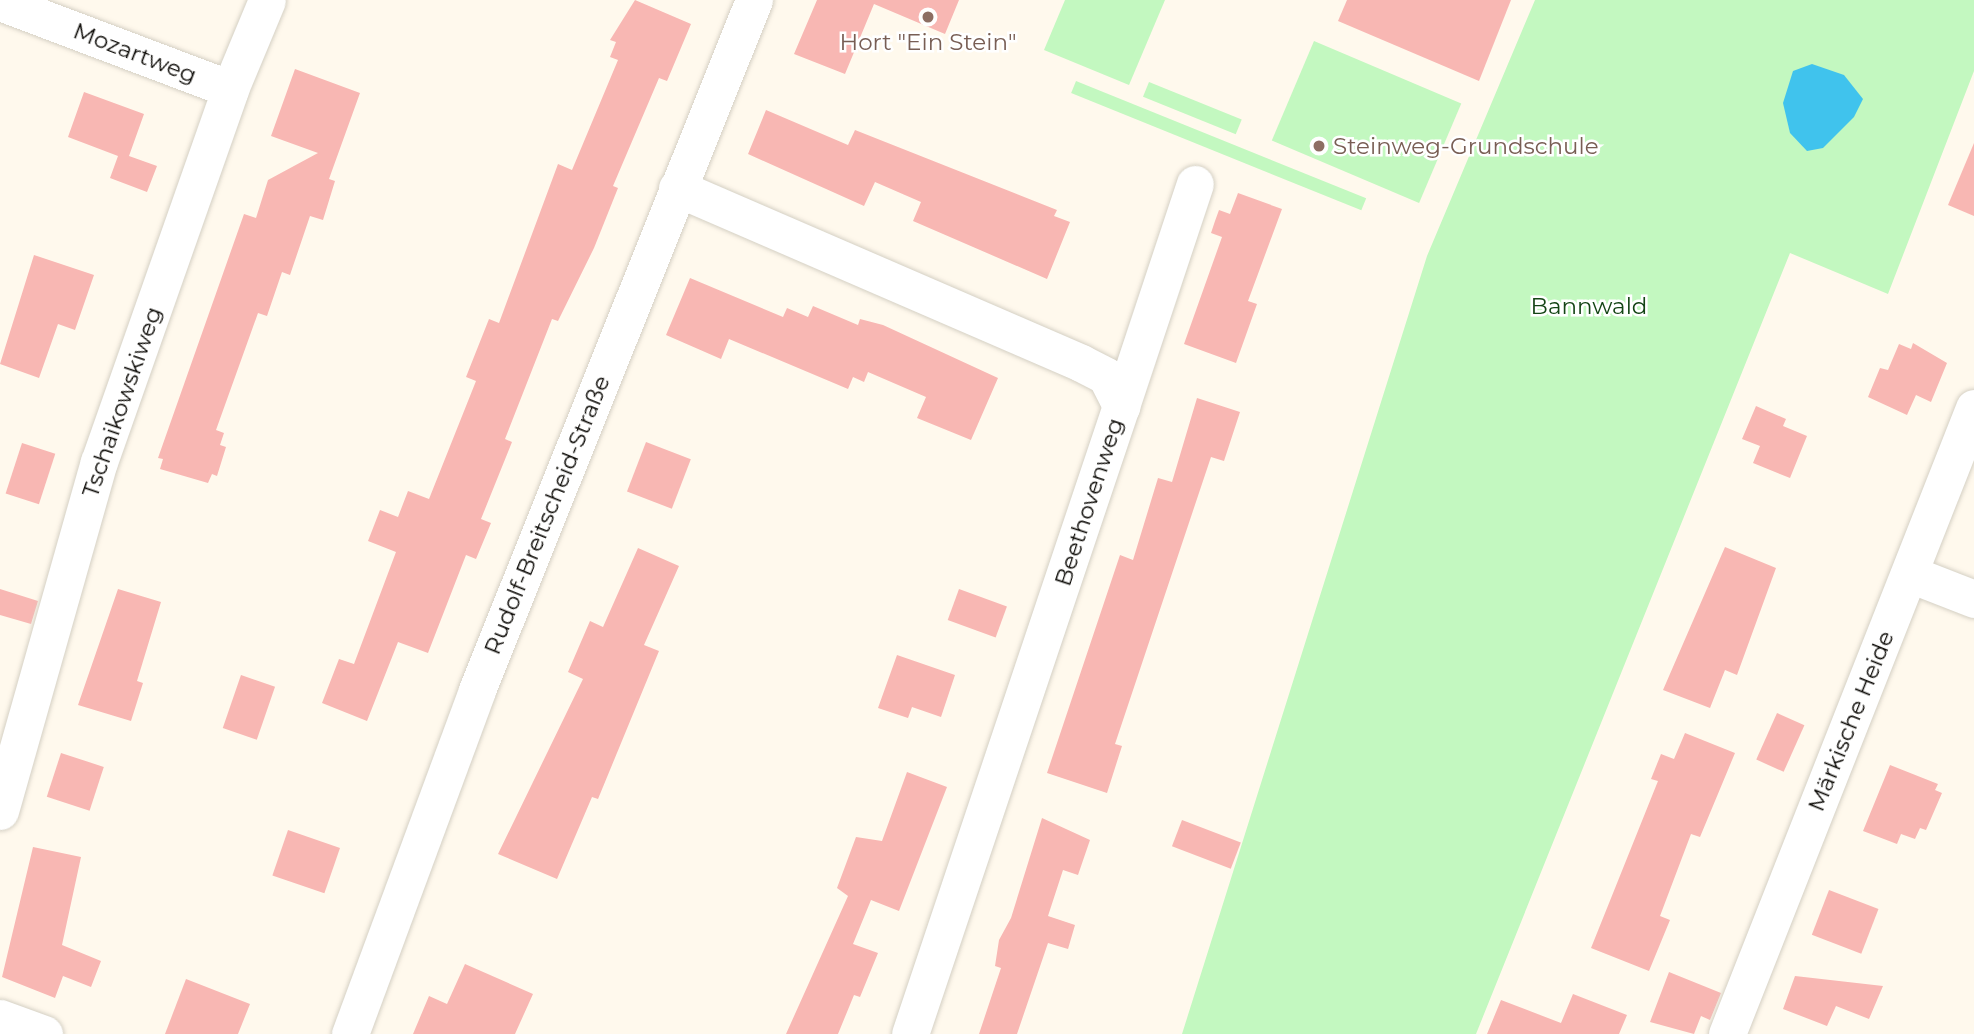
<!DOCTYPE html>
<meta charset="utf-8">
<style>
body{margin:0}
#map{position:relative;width:1974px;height:1034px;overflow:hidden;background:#fff9ed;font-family:Montserrat,sans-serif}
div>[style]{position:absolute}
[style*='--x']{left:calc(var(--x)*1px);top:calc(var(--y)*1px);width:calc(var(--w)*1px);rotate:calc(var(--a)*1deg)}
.green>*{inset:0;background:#c3f8c0;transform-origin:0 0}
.water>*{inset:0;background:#40c3ed}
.building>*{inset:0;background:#f8b7b3;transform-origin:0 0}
.roads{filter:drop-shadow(0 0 2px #d5d0c4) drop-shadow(0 0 2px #d5d0c4)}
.minor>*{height:37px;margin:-18.5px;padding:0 18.5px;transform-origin:18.5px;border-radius:18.5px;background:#fff}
.dots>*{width:19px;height:19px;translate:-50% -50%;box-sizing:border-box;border:4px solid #fff;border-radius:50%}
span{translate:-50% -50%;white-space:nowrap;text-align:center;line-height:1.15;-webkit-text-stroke:5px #fff;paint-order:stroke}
.education-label{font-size:23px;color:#785e54}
.left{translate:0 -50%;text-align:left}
.street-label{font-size:23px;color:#0d0b07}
.park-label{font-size:23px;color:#144515}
</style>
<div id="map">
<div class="green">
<div style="clip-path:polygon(1065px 0,1165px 0,1129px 85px,1044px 50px)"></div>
<div style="clip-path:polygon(1535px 0,1974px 0,1974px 71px,1888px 294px,1790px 253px,1476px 1034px,1182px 1034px,1427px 256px)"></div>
<div style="left:1314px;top:41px;width:160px;height:108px;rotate:23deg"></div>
<div style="left:1076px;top:81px;width:313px;height:13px;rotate:22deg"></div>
<div style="left:1149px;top:82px;width:100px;height:16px;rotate:22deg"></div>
</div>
<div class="water">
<div style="clip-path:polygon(1812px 64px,1844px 75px,1863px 99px,1854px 117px,1823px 148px,1807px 151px,1790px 133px,1783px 103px,1793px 71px)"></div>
</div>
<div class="building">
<div style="clip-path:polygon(635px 0,691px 24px,667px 81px,659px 78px,613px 186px,618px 188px,594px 248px,558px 321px,552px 319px,505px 439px,512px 442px,481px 519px,491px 523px,476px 559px,466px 555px,428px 653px,398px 642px,367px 721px,322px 703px,339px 659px,354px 664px,396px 552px,368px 541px,380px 510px,398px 517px,408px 491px,429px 499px,476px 381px,466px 377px,489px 319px,499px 323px,558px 164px,572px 170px,618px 60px,610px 57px,616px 42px,610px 40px)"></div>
<div style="clip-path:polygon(817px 0,959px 0,945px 34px,874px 4px,845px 74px,794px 54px)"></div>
<div style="clip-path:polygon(1347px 0,1511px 0,1479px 81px,1338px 21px)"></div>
<div style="clip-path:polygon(295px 69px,360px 93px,329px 179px,335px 181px,323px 220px,310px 216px,290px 275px,282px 272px,267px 316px,258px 313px,216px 430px,224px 433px,220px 445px,226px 447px,217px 476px,212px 474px,208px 483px,160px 469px,163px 459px,158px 458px,244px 214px,256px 218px,268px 180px,318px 153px,271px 136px)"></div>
<div style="clip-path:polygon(84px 92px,144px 114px,129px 156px,157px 166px,147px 192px,110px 178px,118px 156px,68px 137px)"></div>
<div style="clip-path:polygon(766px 110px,848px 145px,855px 130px,1057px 210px,1054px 216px,1070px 222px,1047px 279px,913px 221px,921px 202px,875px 182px,864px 206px,748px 154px)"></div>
<div style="clip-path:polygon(1974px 143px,1974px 216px,1948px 205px)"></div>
<div style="clip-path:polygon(1238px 193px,1282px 209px,1248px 301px,1257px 304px,1236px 363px,1184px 344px,1222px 237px,1211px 233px,1215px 221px,1219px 210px,1230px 214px)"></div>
<div style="clip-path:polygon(34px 255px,94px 275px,75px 330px,58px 324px,39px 378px,0 364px)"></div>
<div style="clip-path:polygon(690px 278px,783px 317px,787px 308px,808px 317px,813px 306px,858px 325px,860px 319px,883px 325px,998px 378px,971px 440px,917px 418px,926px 397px,868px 372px,864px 382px,853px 377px,848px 389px,729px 339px,721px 359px,666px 335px)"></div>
<div style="clip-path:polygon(1913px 343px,1947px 363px,1931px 402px,1916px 395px,1907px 415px,1868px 397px,1880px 368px,1888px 370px,1899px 344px,1911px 349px)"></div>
<div style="clip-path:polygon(1197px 398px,1240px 412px,1224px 461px,1211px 457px,1115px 744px,1122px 746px,1107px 793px,1047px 773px,1120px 555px,1133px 560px,1158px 478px,1172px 482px)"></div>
<div style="clip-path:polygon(1756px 406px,1786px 419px,1783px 426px,1807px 436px,1790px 478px,1753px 463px,1760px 446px,1742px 439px)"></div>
<div style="left:646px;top:442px;width:48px;height:53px;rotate:21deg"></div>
<div style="left:22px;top:443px;width:35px;height:53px;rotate:18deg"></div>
<div style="clip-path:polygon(1725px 547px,1776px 568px,1737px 675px,1725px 670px,1710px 708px,1663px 690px)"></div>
<div style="clip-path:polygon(638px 548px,679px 566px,644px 645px,659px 651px,598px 799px,592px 797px,557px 879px,498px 854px,583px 679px,568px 672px,590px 621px,603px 627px)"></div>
<div style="clip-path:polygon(0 589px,38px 601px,31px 624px,0 615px)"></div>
<div style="clip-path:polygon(118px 589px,161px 602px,137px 681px,143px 683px,131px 721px,78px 705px)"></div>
<div style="left:959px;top:589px;width:51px;height:33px;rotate:20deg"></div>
<div style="clip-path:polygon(897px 655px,955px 675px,941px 717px,912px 707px,908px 718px,878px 708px)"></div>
<div style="left:241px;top:675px;width:36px;height:56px;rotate:19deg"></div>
<div style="left:1777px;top:713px;width:30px;height:51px;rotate:24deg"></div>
<div style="clip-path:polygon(1685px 733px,1735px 753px,1700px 837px,1691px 834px,1660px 916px,1670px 920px,1649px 971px,1591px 948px,1658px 781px,1651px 779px,1661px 754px,1674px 759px)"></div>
<div style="left:61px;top:753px;width:45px;height:46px;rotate:18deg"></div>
<div style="clip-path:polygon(1890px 765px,1938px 784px,1935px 790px,1942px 793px,1926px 830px,1920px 828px,1915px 839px,1901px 834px,1897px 844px,1863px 831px)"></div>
<div style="clip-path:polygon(907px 772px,947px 787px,899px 911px,871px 900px,853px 944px,878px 953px,860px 997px,854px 995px,838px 1034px,786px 1034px,848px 896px,837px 888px,856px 837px,882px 841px)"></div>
<div style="clip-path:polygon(1042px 818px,1090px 840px,1078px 875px,1063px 870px,1048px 916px,1075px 925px,1068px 949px,1048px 943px,1017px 1034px,979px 1034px,1001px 968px,995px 966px,999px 940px,1011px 918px)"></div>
<div style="left:1182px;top:820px;width:63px;height:28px;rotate:21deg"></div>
<div style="left:288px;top:830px;width:55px;height:48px;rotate:19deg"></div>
<div style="clip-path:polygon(33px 847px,81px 857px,62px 945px,101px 961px,91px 987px,63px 976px,55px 998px,2px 977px)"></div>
<div style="left:1829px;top:890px;width:53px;height:48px;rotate:21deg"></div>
<div style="clip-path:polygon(465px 964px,533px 994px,515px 1034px,413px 1034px,429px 996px,447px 1004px)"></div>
<div style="clip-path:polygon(1669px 972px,1721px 993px,1710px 1020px,1701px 1016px,1694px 1034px,1650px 1022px)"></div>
<div style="clip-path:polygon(1795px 976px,1883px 986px,1869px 1019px,1836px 1006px,1827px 1026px,1783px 1009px)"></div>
<div style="clip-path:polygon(186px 979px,250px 1004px,238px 1034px,165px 1034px)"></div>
<div style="clip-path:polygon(1573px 994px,1627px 1015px,1619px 1034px,1487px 1034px,1501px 1000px,1561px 1023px)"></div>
</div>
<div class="roads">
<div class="minor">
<div style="--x:0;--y:2;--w:246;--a:20.7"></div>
<div style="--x:677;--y:188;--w:440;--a:23.4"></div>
<div style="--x:1081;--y:363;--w:28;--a:27"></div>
<div style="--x:1106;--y:376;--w:34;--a:63"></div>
<div style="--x:1121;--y:406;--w:662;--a:108.57"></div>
<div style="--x:1121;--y:406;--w:234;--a:-71.6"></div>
<div style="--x:1910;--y:574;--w:69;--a:21.3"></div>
<div style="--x:0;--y:811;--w:363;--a:-74.2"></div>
<div style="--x:99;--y:462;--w:395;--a:-70.6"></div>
<div style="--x:230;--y:89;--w:96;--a:-67.4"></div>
<div style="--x:0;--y:1018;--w:47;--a:20"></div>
<div style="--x:350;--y:1034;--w:367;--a:-69.7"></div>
<div style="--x:477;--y:690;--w:744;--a:-68.13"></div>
<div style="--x:1727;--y:1034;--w:673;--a:-68.47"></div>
</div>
</div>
<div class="dots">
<div style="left:928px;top:17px;background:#8d6e63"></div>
<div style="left:1319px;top:146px;background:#8d6e63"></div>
</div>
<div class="education-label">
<span style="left:928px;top:42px">Hort "Ein Stein"</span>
<span class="left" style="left:1333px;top:146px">Steinweg-Grundschule</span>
</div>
<div class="street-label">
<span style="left:135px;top:53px;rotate:21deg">Mozartweg</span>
<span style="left:122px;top:402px;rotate:-71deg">Tschaikowskiweg</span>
<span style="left:1089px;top:502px;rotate:-72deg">Beethovenweg</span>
<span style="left:547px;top:515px;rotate:-68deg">Rudolf-Breitscheid-Straße</span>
<span style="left:1851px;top:721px;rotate:-68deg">Märkische Heide</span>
</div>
<div class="park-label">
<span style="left:1589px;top:306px">Bannwald</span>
</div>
</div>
